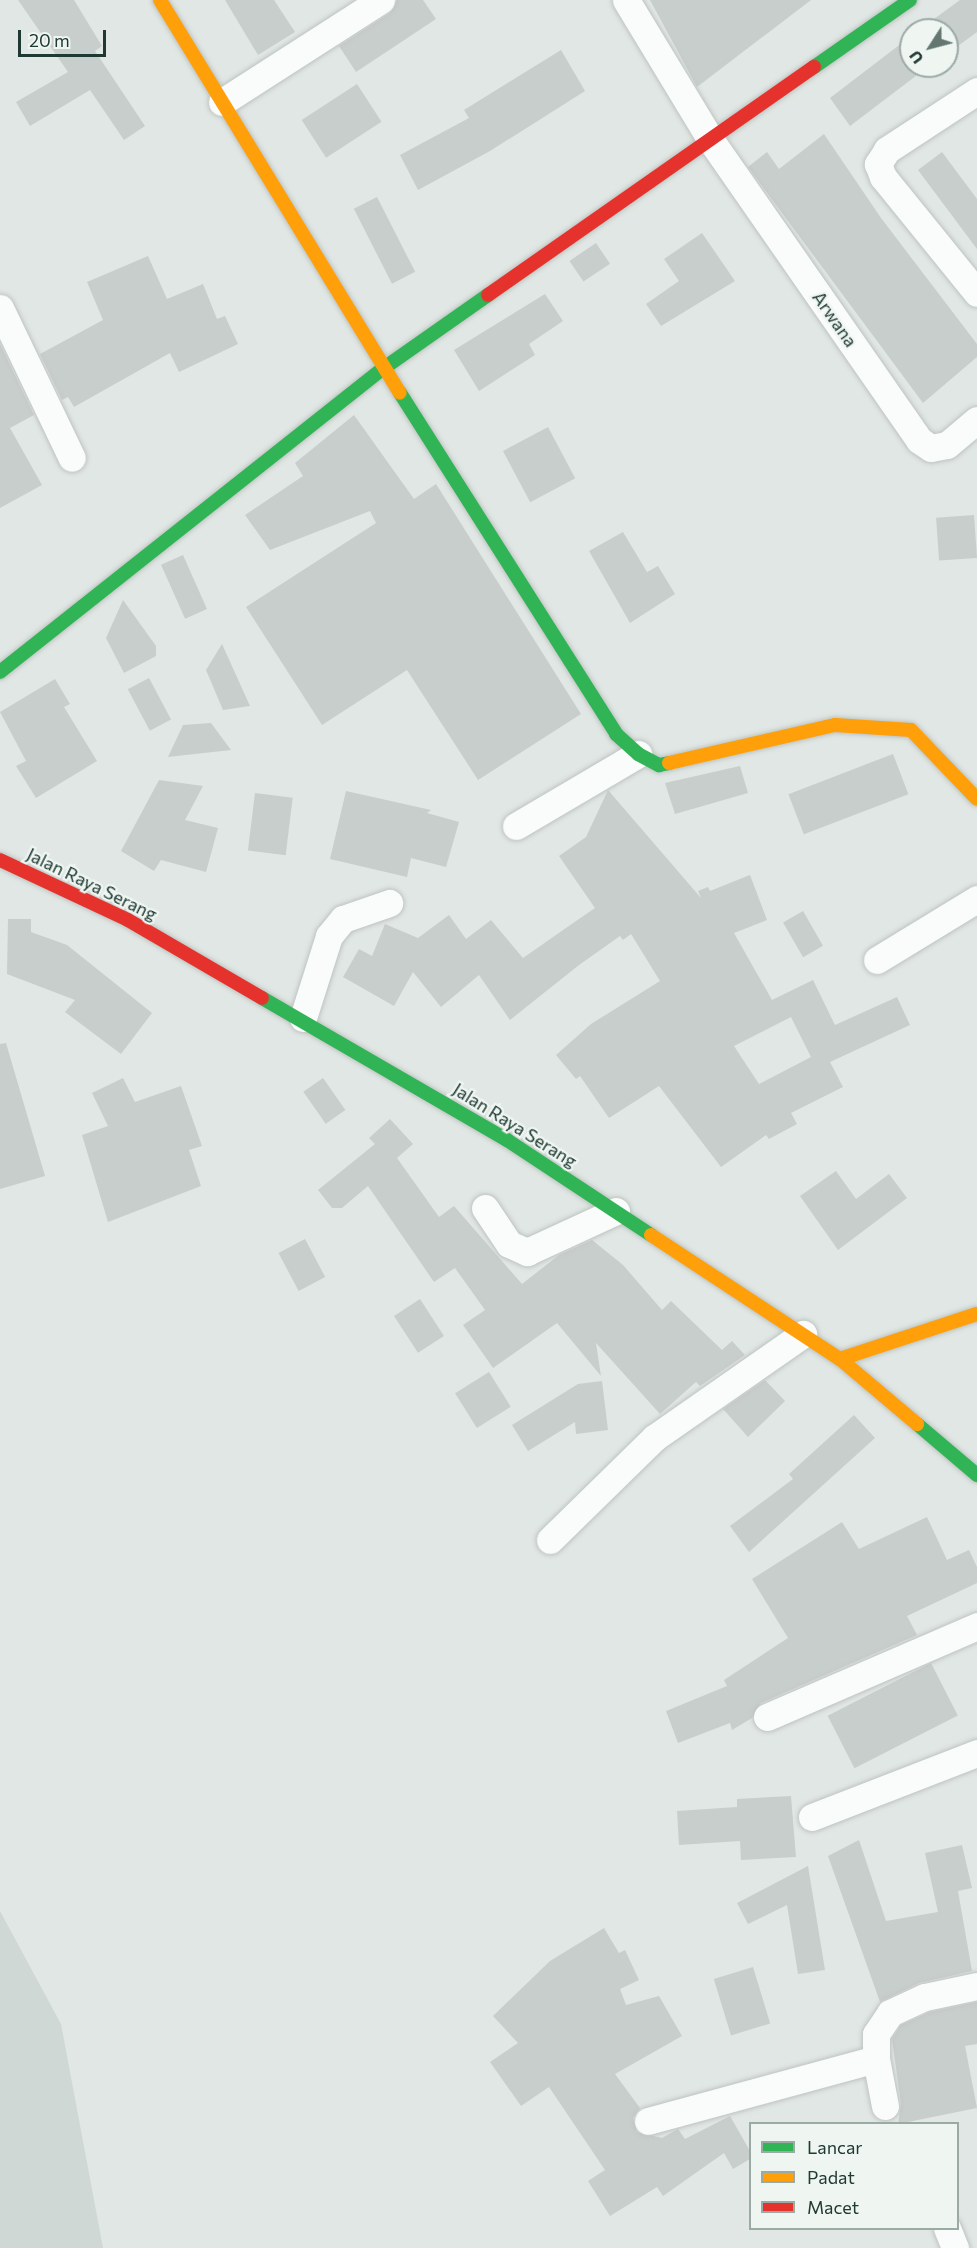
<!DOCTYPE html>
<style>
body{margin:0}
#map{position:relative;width:977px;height:2248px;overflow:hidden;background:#e1e7e4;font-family:Commissioner,sans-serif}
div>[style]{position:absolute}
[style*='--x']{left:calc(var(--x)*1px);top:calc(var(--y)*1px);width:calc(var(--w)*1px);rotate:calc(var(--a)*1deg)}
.built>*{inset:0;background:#cfd8d4}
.building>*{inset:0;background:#c8cecb;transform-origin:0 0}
.roads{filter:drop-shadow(0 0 2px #bec4c1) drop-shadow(0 0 2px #bec4c1)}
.street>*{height:27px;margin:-13.5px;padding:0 13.5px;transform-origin:13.5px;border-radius:13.5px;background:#fafbfb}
.fast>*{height:14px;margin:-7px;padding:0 7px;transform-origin:7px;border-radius:7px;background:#30b455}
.slow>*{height:14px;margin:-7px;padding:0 7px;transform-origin:7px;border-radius:7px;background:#ff9f0a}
.jam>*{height:14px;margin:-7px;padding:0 7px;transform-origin:7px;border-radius:7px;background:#e5322d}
span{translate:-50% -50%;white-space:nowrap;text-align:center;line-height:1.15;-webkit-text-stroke:4.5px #eff6f2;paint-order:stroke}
.street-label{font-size:18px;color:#203932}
.legend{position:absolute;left:749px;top:2122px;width:210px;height:108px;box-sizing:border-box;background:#eff6f2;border:2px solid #9caaa5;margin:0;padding:8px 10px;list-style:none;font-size:18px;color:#203932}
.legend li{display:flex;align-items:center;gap:12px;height:30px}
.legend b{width:30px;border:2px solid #9caaa5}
.north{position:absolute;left:899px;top:18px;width:60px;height:60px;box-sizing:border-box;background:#eff6f2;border:2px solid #9caaa5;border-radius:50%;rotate:234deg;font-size:16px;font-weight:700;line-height:24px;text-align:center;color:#203932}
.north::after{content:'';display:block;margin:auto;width:21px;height:27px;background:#647670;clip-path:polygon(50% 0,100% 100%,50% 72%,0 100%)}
.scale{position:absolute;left:18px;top:30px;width:88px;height:27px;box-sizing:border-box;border:3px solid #203932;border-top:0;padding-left:8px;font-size:18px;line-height:21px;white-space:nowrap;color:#203932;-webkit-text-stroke:4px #eff6f2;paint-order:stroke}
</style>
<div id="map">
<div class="built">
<div style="clip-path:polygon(0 1911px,61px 2024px,103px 2248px,0 2248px)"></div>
</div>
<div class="building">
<div style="clip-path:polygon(18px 0,74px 0,102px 46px,95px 51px,145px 126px,124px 140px,90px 90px,30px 126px,16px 102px,68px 72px)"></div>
<div style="clip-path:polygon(225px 0,274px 0,295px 32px,258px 55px)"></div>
<div style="clip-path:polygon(397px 0,423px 0,436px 19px,356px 72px,339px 46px,390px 13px)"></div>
<div style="clip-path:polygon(650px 0,811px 0,697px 87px)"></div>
<div style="clip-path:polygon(960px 0,977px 0,977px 32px,947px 54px,947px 30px,919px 30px)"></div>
<div style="clip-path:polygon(911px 36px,911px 66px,929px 66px,850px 126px,830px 98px)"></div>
<div style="clip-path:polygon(561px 50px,585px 91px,490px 151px,418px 190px,400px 155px,469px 118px,464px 110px)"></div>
<div style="left:357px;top:84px;width:45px;height:66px;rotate:57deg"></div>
<div style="clip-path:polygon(824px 134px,881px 218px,977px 344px,977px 357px,923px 403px,748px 167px,767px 152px,779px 169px)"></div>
<div style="clip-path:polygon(942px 152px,977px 199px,977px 249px,918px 170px)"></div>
<div style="left:377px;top:197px;width:84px;height:26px;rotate:63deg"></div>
<div style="clip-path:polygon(702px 233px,735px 281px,661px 326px,646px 304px,679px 281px,664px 259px)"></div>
<div style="left:596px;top:243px;width:25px;height:32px;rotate:56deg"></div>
<div style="clip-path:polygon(148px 256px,167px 299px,203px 284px,217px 319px,225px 316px,238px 344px,179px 372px,170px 353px,74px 407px,68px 397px,62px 400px,40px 354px,103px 320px,87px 282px)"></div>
<div style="clip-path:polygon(545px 294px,563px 321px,529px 344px,535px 355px,479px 391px,454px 350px)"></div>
<div style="clip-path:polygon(0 344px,34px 415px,10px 428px,42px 485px,0 508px)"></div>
<div style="clip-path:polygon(354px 415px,414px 499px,436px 484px,581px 714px,478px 780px,407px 670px,322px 725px,246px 607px,376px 523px,370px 511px,270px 550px,245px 515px,303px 476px,295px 463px)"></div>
<div style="left:548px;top:427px;width:58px;height:51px;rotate:62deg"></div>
<div style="left:974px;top:515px;width:43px;height:38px;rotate:86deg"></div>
<div style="clip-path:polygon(623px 532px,647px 572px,658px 566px,675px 594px,630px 623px,589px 551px)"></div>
<div style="left:183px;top:555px;width:59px;height:24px;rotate:66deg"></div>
<div style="clip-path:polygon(123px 600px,156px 646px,156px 656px,124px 673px,106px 638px)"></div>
<div style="clip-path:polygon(222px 644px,250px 706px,223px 710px,206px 670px)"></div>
<div style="left:149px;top:678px;width:47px;height:24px;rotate:62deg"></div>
<div style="clip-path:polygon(55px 679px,70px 704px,64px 707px,97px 761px,36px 798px,16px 766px,26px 761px,0 712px)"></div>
<div style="clip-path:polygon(211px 723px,231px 750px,168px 757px,183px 725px)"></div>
<div style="left:893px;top:754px;width:43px;height:112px;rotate:69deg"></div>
<div style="clip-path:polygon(740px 766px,748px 793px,675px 814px,665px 783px)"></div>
<div style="clip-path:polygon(159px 780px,203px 786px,185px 820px,218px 828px,206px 872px,161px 860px,154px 871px,121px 851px)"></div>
<div style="clip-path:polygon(evenodd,608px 790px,701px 898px,698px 891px,708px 887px,710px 891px,750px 875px,767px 920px,734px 933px,772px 1000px,813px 980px,835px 1025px,897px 997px,910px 1025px,830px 1062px,843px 1087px,791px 1113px,797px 1124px,769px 1139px,766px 1135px,721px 1167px,659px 1086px,609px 1118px,580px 1076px,576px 1079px,556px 1055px,591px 1024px,660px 981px,631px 934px,623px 940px,620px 936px,579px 965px,510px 1020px,479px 975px,441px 1007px,413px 972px,394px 1006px,343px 977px,359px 949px,372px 956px,385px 924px,418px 938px,449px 915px,466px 939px,491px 920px,523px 958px,576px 921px,595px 908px,559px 856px,586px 837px,608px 790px,791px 1017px,811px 1057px,759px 1084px,734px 1046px,791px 1017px)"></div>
<div style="clip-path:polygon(346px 791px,431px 810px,427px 813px,459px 822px,446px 867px,411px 858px,407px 877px,330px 859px)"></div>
<div style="left:255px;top:793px;width:38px;height:58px;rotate:7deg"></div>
<div style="left:803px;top:911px;width:40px;height:23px;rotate:60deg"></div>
<div style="clip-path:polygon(8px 919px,31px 919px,31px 932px,67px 945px,152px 1013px,121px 1054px,65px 1012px,75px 1000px,7px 974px)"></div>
<div style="clip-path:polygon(6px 1043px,45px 1176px,0 1189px,0 1044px)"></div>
<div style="clip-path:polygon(123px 1078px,135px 1102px,181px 1086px,202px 1146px,189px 1150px,201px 1186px,108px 1222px,82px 1135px,108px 1126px,92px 1093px)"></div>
<div style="left:323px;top:1078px;width:39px;height:24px;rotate:55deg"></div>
<div style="clip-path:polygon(390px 1119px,413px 1144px,397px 1158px,439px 1217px,454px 1206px,522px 1284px,559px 1255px,592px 1240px,623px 1265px,662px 1310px,671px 1301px,722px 1350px,732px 1341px,745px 1355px,700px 1386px,696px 1382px,660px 1414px,596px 1343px,601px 1376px,557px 1323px,493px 1368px,463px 1325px,485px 1310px,455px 1268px,434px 1282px,368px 1186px,342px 1208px,332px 1208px,318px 1190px,375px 1144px,369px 1138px)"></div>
<div style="clip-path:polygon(836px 1171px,856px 1199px,889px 1174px,907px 1198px,838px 1250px,800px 1196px)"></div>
<div style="left:305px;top:1239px;width:43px;height:30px;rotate:62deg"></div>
<div style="left:420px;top:1299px;width:44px;height:31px;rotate:57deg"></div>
<div style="left:489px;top:1372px;width:41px;height:40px;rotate:58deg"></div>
<div style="clip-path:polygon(765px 1380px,785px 1401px,748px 1437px,723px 1409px)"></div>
<div style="clip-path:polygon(602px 1381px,608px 1430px,576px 1434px,575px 1422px,528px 1451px,512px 1425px,578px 1384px)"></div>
<div style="clip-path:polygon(854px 1415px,875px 1438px,749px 1552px,730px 1526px,793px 1479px,789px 1474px)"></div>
<div style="clip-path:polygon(927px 1517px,947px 1560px,969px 1550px,977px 1567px,977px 1583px,907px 1616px,917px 1635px,761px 1703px,752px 1718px,732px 1730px,730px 1723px,678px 1743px,666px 1711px,727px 1686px,724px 1680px,788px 1638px,752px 1579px,842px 1522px,859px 1549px)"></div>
<div style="left:931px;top:1663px;width:59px;height:116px;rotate:63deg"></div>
<div style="clip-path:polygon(791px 1796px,796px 1857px,741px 1860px,740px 1841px,679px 1845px,677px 1811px,737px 1807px,737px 1799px)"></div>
<div style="clip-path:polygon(859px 1840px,886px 1921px,938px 1912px,925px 1853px,962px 1845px,972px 1888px,958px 1891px,972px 1971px,919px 1983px,880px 2002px,828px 1856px)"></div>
<div style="clip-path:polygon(808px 1866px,825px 1970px,798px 1974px,787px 1905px,748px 1924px,737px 1903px)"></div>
<div style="clip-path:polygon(604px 1928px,619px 1953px,625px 1950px,639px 1980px,620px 1989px,626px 2005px,659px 1996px,682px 2036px,615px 2074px,640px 2108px,633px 2118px,637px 2132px,662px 2138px,678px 2129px,685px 2139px,730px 2116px,750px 2151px,750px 2159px,733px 2169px,724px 2153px,663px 2196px,657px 2187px,610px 2216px,588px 2181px,605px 2170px,549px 2087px,521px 2106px,490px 2062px,518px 2043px,493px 2016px,550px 1961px)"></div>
<div style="left:753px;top:1967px;width:59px;height:41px;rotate:73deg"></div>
<div style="clip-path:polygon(977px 2002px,977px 2044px,965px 2046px,977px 2108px,898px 2124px,901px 2104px,892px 2039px,901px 2025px,930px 2012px)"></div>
</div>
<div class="roads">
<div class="street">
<div style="--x:626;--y:0;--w:166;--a:58.8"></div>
<div style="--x:712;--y:142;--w:363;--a:55.2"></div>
<div style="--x:919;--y:440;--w:14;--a:34"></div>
<div style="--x:931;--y:448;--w:16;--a:-11"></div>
<div style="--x:947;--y:445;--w:39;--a:-40"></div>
<div style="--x:977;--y:91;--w:108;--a:146.8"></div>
<div style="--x:887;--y:150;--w:17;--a:123"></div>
<div style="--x:878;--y:164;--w:14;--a:69"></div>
<div style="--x:883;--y:177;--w:149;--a:51"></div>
<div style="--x:222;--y:102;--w:189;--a:-32.7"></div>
<div style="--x:0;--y:308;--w:166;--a:64.4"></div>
<div style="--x:516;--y:826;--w:142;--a:-30.5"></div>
<div style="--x:877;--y:960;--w:117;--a:-31.4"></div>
<div style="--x:303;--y:1018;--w:86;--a:-72.4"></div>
<div style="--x:329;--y:936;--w:22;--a:-51"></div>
<div style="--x:343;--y:919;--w:49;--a:-19.2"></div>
<div style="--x:485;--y:1208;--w:43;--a:56.3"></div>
<div style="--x:509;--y:1244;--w:20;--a:24"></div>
<div style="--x:527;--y:1252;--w:98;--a:-24.7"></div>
<div style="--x:550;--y:1540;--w:146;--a:-44.4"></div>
<div style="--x:654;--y:1438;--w:182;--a:-34.9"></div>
<div style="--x:767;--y:1717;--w:229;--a:-23.4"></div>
<div style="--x:812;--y:1817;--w:177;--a:-21.2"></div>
<div style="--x:885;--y:2106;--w:48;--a:-100.8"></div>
<div style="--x:876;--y:2059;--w:25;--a:-90"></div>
<div style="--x:876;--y:2034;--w:25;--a:-56"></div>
<div style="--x:890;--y:2013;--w:38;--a:-25"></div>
<div style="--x:925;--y:1997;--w:53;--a:-11.9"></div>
<div style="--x:648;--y:2121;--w:236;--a:-15.2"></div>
<div style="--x:947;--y:2228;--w:22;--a:68"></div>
</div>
<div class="fast">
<div style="--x:814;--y:67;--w:117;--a:-34.9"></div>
<div style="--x:400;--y:393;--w:404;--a:57.6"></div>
<div style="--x:616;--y:734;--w:30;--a:42"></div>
<div style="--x:638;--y:754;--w:24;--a:28"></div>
<div style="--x:659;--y:765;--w:10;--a:-11"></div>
<div style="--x:0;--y:672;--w:490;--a:-38.4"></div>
<div style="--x:384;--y:368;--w:127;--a:-35.1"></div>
<div style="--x:262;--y:998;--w:283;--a:30.1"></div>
<div style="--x:507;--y:1140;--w:173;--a:33.4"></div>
<div style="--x:917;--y:1424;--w:79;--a:40.4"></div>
</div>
<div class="slow">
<div style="--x:160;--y:0;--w:460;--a:58.6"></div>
<div style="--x:669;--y:763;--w:170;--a:-12.9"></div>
<div style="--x:835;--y:725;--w:76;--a:3.8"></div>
<div style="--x:911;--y:730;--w:95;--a:46.3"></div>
<div style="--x:651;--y:1235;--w:226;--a:33.3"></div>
<div style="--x:840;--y:1359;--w:101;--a:40.2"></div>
<div style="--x:840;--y:1359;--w:144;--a:-18.2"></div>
</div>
<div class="jam">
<div style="--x:488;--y:295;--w:398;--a:-35"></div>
<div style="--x:0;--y:860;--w:141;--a:25.1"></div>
<div style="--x:128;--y:920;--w:155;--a:30.2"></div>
</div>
</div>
<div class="street-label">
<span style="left:835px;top:319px;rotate:55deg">Arwana</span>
<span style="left:92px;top:884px;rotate:26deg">Jalan Raya Serang</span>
<span style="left:515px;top:1125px;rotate:32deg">Jalan Raya Serang</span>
</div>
<ul class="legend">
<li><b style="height:8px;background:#30b455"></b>Lancar</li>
<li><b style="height:8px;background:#ff9f0a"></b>Padat</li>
<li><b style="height:8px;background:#e5322d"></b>Macet</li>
</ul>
<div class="north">U</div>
<div class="scale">20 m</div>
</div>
